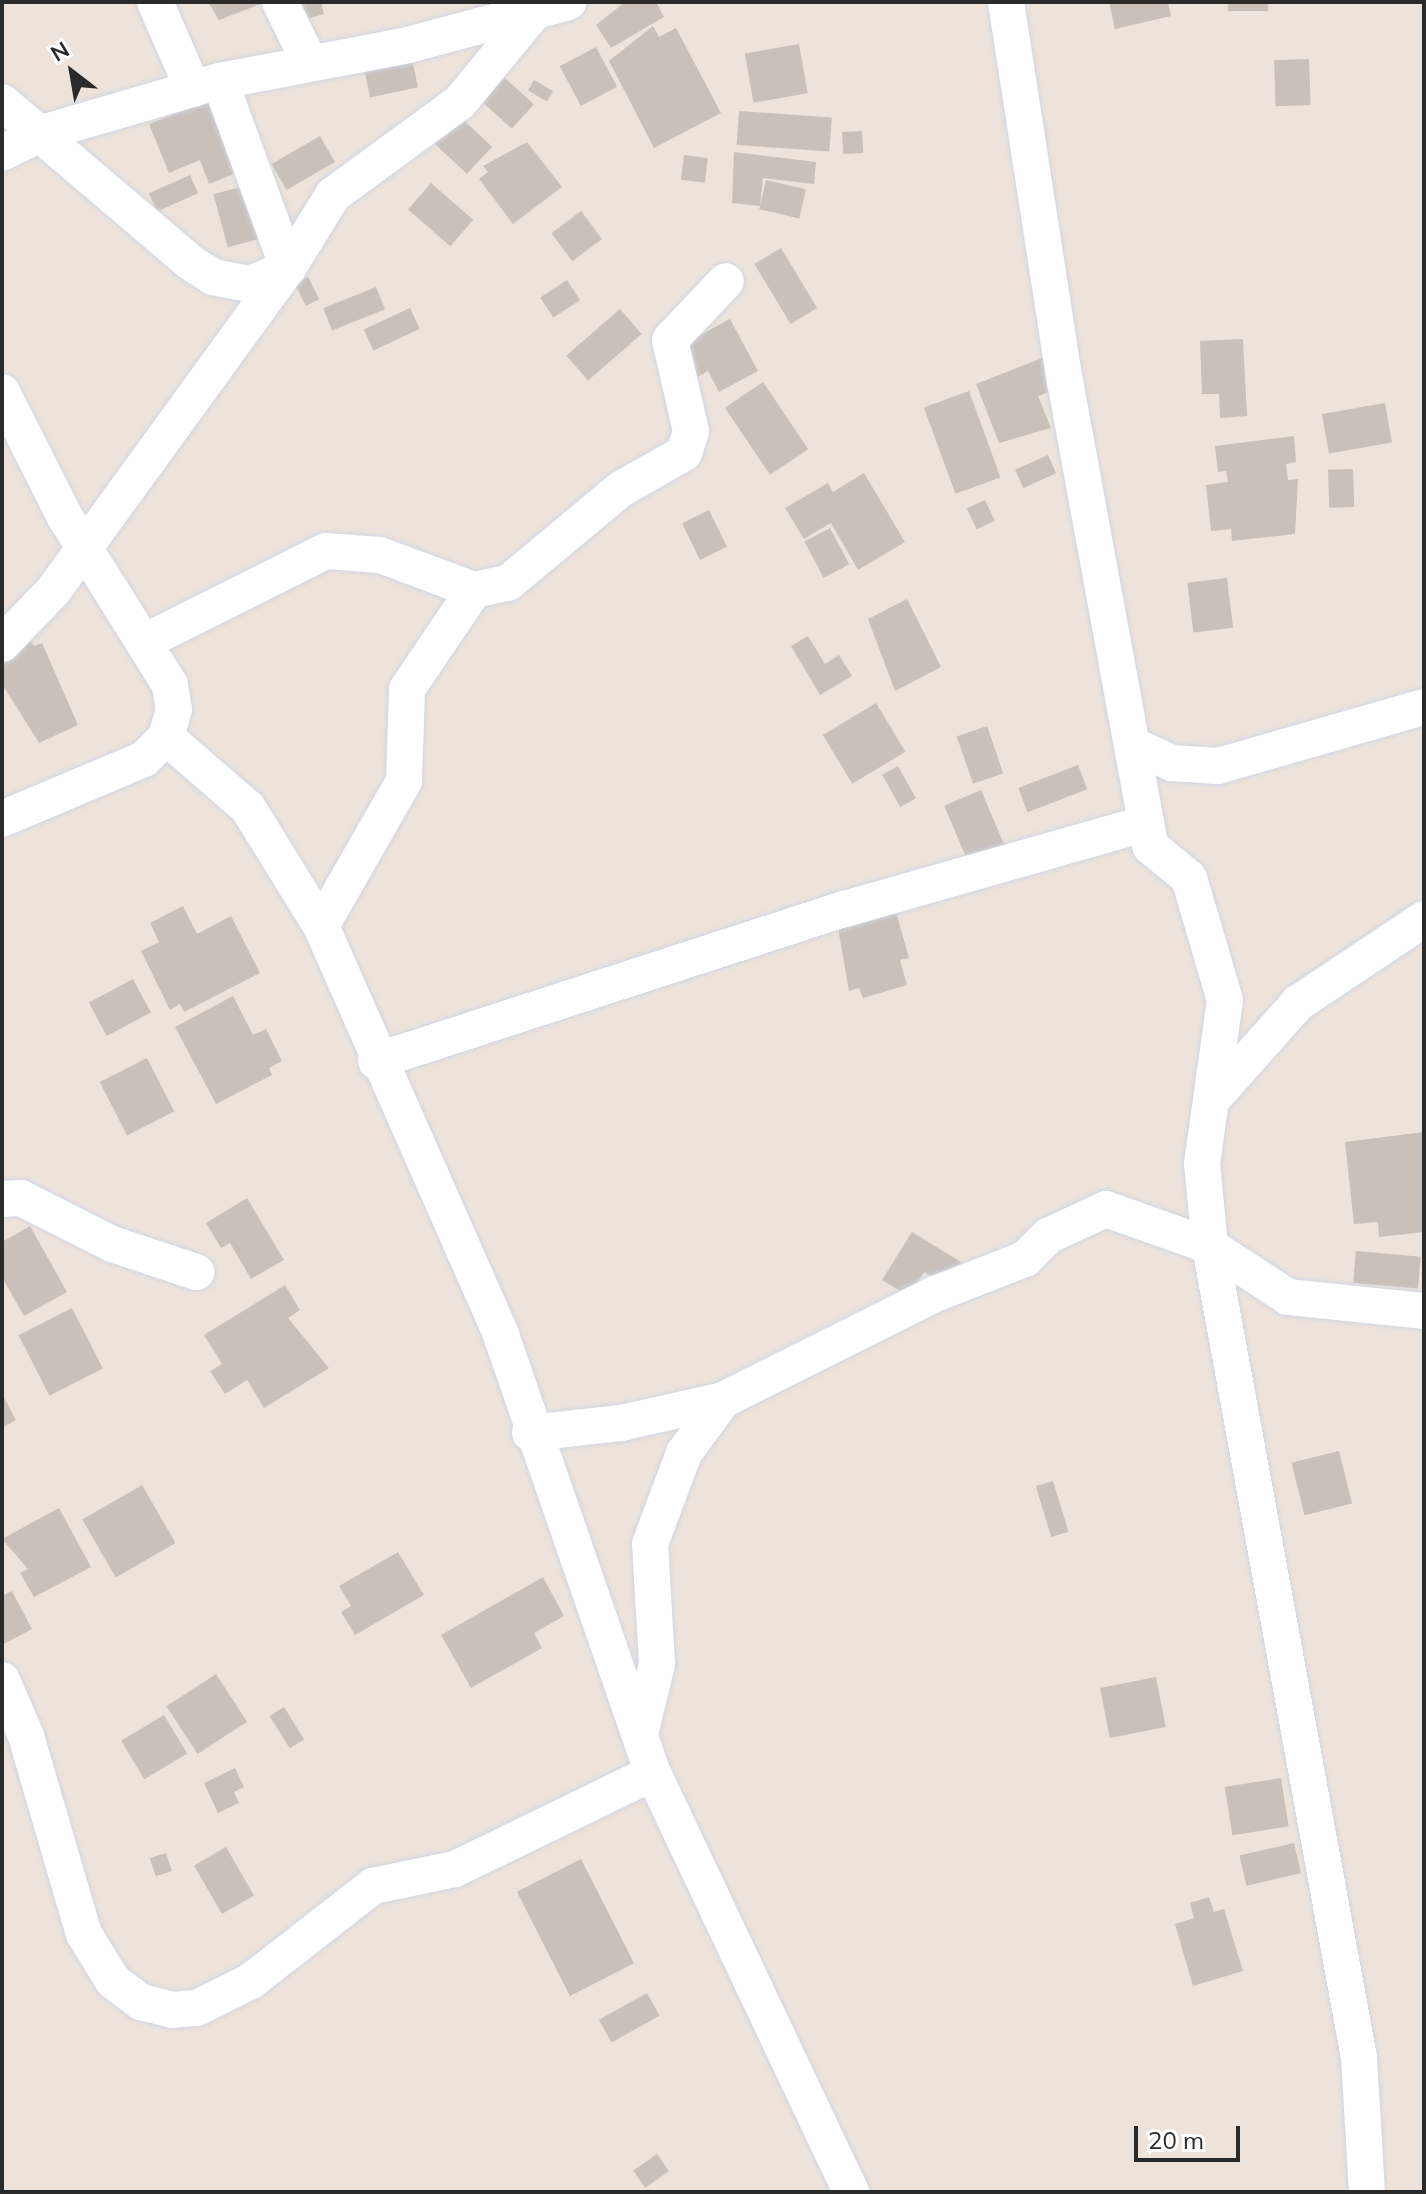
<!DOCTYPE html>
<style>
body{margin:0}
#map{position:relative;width:1426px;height:2194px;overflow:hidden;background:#eee3da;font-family:Mulish,sans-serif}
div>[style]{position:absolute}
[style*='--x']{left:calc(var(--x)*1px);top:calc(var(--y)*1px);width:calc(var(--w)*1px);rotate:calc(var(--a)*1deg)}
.building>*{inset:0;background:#c9c0ba;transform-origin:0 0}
.roads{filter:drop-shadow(0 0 2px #cfd6e4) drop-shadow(0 0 2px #cfd6e4)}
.minor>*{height:36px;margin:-18px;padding:0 18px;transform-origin:18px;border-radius:18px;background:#fff}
span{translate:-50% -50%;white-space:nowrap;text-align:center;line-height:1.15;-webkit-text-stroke:8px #fff;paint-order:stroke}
.frame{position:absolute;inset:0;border:4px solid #2a2a2a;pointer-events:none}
.north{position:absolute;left:32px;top:32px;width:80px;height:80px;-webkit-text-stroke:6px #fff;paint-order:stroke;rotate:329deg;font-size:22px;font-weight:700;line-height:32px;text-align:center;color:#2a2a2a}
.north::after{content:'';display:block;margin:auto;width:28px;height:36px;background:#2a2a2a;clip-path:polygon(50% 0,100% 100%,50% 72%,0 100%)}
.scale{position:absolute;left:1134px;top:2126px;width:106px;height:36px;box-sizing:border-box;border:4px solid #2a2a2a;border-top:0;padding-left:10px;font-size:24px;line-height:28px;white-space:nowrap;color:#2a2a2a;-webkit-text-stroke:6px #fff;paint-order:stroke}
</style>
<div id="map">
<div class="building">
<div style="clip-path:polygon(208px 2px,266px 2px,219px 20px)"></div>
<div style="clip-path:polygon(294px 2px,321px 2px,324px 14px,299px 21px)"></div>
<div style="clip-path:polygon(625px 2px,656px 2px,664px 17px,611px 48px,596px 25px)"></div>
<div style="clip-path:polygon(1109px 2px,1168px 2px,1171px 16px,1115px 29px)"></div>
<div style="left:1228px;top:2px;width:40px;height:9px"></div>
<div style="clip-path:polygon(653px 26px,659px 37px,676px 28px,721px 113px,654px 148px,609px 61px)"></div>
<div style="left:799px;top:44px;width:50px;height:55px;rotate:80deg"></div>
<div style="left:596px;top:47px;width:45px;height:41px;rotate:62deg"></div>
<div style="left:412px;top:59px;width:29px;height:49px;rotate:78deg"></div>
<div style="left:1309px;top:59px;width:46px;height:35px;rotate:88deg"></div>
<div style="left:496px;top:70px;width:51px;height:33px;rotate:42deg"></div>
<div style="left:534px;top:80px;width:22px;height:12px;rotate:30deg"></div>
<div style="clip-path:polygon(220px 96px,249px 168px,209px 184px,200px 160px,169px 173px,149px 124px)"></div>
<div style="left:739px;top:111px;width:93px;height:34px;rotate:4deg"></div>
<div style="left:457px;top:114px;width:48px;height:37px;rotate:43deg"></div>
<div style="left:862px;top:131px;width:22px;height:20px;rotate:87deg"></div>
<div style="left:320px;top:136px;width:30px;height:56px;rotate:60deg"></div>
<div style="clip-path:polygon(527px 142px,562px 187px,513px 224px,479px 179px,488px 172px,483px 166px)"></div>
<div style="clip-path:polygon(734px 152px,816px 162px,814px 184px,763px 178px,760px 206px,732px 203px)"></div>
<div style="left:684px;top:155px;width:24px;height:25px;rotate:7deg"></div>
<div style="left:190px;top:175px;width:20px;height:45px;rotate:66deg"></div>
<div style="left:766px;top:180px;width:41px;height:30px;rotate:13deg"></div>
<div style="left:255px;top:183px;width:55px;height:43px;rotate:75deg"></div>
<div style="left:431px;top:183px;width:56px;height:35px;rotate:41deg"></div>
<div style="left:581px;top:211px;width:35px;height:37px;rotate:53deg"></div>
<div style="left:781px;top:248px;width:70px;height:31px;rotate:59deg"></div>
<div style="left:308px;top:277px;width:25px;height:15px;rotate:63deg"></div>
<div style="left:567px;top:280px;width:24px;height:32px;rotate:57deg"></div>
<div style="left:376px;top:287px;width:24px;height:57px;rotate:68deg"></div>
<div style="left:410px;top:308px;width:23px;height:51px;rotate:65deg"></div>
<div style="left:620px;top:309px;width:33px;height:71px;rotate:49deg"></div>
<div style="clip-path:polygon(730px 319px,758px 371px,719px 392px,708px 371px,694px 379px,677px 347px)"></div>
<div style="clip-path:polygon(1243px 339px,1247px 416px,1220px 418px,1219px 394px,1202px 394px,1200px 341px)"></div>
<div style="clip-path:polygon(1045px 357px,1057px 389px,1038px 396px,1051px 428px,999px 443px,976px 384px)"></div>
<div style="left:763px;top:382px;width:81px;height:46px;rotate:56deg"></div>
<div style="left:969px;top:391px;width:92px;height:48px;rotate:70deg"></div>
<div style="left:1385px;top:403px;width:40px;height:64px;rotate:80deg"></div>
<div style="clip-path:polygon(1294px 436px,1296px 462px,1286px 464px,1288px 480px,1298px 479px,1295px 534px,1232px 541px,1231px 529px,1211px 531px,1206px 485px,1228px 482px,1226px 471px,1218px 472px,1215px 446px)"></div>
<div style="left:1048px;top:455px;width:20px;height:36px;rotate:66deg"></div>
<div style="left:1353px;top:469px;width:38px;height:25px;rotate:88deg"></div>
<div style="clip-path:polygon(864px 473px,905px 542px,858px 570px,831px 523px,804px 539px,785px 508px,828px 483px,833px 492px)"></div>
<div style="left:985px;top:500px;width:23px;height:20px;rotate:65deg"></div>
<div style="left:709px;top:510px;width:41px;height:30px;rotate:64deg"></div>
<div style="left:830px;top:528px;width:41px;height:29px;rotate:62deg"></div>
<div style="left:1227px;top:578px;width:50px;height:40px;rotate:83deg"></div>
<div style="clip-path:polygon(907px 599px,941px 667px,895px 691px,868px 619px)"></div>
<div style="clip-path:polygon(21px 623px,34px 646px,42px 643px,78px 725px,39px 743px,2px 684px,2px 633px)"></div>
<div style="clip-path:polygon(808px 636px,825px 664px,839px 655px,852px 676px,820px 695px,791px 646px)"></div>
<div style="left:876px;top:703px;width:57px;height:62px;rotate:59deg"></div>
<div style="left:987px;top:726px;width:50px;height:32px;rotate:71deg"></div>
<div style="left:1078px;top:765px;width:26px;height:64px;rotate:69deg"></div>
<div style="left:898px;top:766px;width:37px;height:18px;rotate:61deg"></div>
<div style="left:981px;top:790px;width:66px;height:40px;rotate:67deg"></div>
<div style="clip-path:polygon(894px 905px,909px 958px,900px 960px,907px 985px,863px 998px,859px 988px,849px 991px,837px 922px)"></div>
<div style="clip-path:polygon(183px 906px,197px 934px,231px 916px,260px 973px,184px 1012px,180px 1004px,170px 1010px,141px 951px,159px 942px,150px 923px)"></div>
<div style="left:133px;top:979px;width:38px;height:50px;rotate:62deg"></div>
<div style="clip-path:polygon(233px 996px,253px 1035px,266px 1029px,282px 1061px,269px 1068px,272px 1075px,216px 1104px,175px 1027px)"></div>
<div style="left:147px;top:1058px;width:60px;height:53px;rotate:63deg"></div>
<div style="clip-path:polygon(1424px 1132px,1424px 1232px,1379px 1237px,1378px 1222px,1354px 1224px,1345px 1142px)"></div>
<div style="clip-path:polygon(247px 1198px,284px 1260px,251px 1279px,230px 1243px,221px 1248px,206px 1223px)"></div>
<div style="clip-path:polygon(30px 1226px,67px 1292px,24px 1316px,2px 1277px,2px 1242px)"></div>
<div style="clip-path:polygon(912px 1232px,961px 1262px,946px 1285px,924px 1272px,909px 1296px,882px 1280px)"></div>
<div style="left:1356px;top:1251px;width:65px;height:32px;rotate:5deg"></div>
<div style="clip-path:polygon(285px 1285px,300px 1310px,288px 1318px,329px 1368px,264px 1408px,247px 1380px,225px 1394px,210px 1371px,222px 1364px,204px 1335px)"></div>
<div style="left:72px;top:1308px;width:68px;height:60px;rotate:63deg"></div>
<div style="clip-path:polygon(2px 1394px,16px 1420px,2px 1428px)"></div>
<div style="left:1339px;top:1451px;width:54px;height:49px;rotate:76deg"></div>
<div style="left:1053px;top:1481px;width:53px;height:18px;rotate:73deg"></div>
<div style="left:142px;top:1485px;width:67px;height:69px;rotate:60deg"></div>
<div style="clip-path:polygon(59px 1508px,91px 1567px,34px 1597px,20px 1573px,28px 1569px,2px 1539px)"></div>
<div style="clip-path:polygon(398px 1552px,424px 1595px,355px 1635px,341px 1612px,351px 1606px,339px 1586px)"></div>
<div style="clip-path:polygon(543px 1577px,564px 1616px,534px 1633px,542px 1648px,471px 1688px,441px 1635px)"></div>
<div style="clip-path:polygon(12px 1591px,32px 1629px,4px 1644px,2px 1596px)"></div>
<div style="left:216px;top:1674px;width:57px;height:59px;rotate:57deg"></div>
<div style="left:1156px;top:1677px;width:51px;height:57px;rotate:79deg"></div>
<div style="left:284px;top:1707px;width:38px;height:17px;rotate:58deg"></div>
<div style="left:164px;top:1715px;width:45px;height:50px;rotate:59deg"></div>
<div style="clip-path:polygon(235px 1768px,244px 1787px,234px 1792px,239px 1803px,218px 1813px,204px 1783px)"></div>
<div style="left:1281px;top:1778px;width:49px;height:57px;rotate:81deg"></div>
<div style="left:1294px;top:1843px;width:31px;height:56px;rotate:77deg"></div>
<div style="left:226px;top:1847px;width:56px;height:37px;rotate:60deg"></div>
<div style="left:166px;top:1853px;width:19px;height:17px;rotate:72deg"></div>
<div style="left:581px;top:1859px;width:117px;height:72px;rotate:63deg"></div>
<div style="clip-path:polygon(1209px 1897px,1214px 1912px,1224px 1909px,1243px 1971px,1193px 1986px,1175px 1924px,1194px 1918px,1190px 1903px)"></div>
<div style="left:647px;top:1993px;width:26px;height:55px;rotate:61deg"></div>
<div style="left:657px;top:2154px;width:21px;height:29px;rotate:55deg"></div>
</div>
<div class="roads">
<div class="minor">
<div style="--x:155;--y:2;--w:95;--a:66.4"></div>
<div style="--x:280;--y:2;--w:68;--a:63.8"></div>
<div style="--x:1006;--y:2;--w:384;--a:81.2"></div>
<div style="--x:1065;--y:381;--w:473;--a:79.6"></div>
<div style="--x:1150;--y:846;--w:50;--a:39.4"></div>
<div style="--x:1189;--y:878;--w:127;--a:73.6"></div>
<div style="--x:1225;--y:1000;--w:165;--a:98"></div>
<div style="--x:1202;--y:1163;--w:83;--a:84.5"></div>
<div style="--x:1210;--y:1246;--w:826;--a:79.6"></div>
<div style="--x:1359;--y:2058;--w:134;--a:86.6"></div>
<div style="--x:2;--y:102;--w:248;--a:40.4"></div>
<div style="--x:191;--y:263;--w:26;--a:32"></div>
<div style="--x:213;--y:277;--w:38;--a:11"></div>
<div style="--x:250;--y:284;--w:41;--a:-22.8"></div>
<div style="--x:288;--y:268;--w:86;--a:-58.3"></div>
<div style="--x:333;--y:195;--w:157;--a:-36.2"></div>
<div style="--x:460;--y:102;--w:118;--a:-50.5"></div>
<div style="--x:2;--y:153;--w:45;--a:-26.6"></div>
<div style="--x:42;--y:133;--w:185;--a:-16.3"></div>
<div style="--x:220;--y:81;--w:191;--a:-10.8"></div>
<div style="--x:408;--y:45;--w:166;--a:-15"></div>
<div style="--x:2;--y:392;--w:140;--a:63.3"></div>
<div style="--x:65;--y:517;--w:198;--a:58"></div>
<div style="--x:170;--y:685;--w:24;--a:81"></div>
<div style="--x:174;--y:709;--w:29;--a:106"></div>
<div style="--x:166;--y:737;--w:31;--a:135"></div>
<div style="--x:144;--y:759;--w:154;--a:157.1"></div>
<div style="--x:144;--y:642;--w:203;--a:-26.6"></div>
<div style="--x:326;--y:551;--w:54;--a:4.2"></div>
<div style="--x:380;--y:555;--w:100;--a:20.4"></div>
<div style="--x:474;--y:590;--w:35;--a:-12"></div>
<div style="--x:508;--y:583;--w:147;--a:-39.8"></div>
<div style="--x:621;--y:489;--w:73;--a:-29.7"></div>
<div style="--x:684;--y:453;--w:23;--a:-72"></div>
<div style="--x:691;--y:431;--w:93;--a:-103"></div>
<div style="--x:670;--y:340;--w:81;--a:-46.5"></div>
<div style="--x:2;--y:644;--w:74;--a:-46.1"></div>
<div style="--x:53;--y:591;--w:399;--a:-54"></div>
<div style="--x:288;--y:268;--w:199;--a:-110"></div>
<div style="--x:166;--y:737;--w:108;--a:40.9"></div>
<div style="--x:248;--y:808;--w:139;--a:58.3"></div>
<div style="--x:321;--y:926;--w:447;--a:66.2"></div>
<div style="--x:501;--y:1335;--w:464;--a:70.9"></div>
<div style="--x:653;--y:1773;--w:463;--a:64.7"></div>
<div style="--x:1133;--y:745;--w:43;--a:24.8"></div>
<div style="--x:1172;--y:763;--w:46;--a:3.7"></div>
<div style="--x:1218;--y:766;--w:214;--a:-16"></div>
<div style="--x:321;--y:926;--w:167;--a:-60.2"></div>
<div style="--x:404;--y:781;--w:92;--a:-88.1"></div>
<div style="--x:407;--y:689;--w:120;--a:-55.9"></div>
<div style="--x:376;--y:1061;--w:493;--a:-18"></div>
<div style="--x:845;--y:909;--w:313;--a:-15.9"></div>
<div style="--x:1217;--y:1094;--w:122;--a:-48.3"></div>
<div style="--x:1298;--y:1003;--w:151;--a:-33.7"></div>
<div style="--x:2;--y:1199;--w:19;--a:-3"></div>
<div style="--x:21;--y:1198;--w:102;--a:26.8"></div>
<div style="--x:112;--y:1244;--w:89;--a:18.4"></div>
<div style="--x:530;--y:1433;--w:92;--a:-6.3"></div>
<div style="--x:621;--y:1423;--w:105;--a:-12.7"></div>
<div style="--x:723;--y:1400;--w:237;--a:-26.6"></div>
<div style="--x:935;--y:1294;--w:97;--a:-21.3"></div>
<div style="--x:1025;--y:1259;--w:33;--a:-45"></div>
<div style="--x:1048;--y:1236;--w:64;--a:-25"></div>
<div style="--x:1106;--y:1209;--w:110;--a:19.6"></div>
<div style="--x:1210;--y:1246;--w:93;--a:33.2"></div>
<div style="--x:1288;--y:1297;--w:137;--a:5.9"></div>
<div style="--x:2;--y:1680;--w:61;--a:66.8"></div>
<div style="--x:26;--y:1736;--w:206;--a:73.7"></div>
<div style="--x:84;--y:1934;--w:55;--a:58.3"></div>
<div style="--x:113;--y:1981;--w:35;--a:37"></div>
<div style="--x:141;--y:2002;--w:32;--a:14"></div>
<div style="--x:172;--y:2010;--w:25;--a:-5"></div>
<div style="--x:197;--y:2008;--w:60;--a:-26.6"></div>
<div style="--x:251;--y:1981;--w:155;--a:-37.9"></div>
<div style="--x:373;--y:1886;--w:84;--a:-11.7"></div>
<div style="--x:455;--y:1869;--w:220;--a:-25.9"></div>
<div style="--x:641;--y:1730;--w:68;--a:-76.4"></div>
<div style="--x:657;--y:1664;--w:120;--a:-93.3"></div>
<div style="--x:650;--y:1544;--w:97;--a:-69.5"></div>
<div style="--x:684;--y:1453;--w:66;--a:-53.7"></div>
</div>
</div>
<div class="frame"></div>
<div class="north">N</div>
<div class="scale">20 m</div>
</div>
